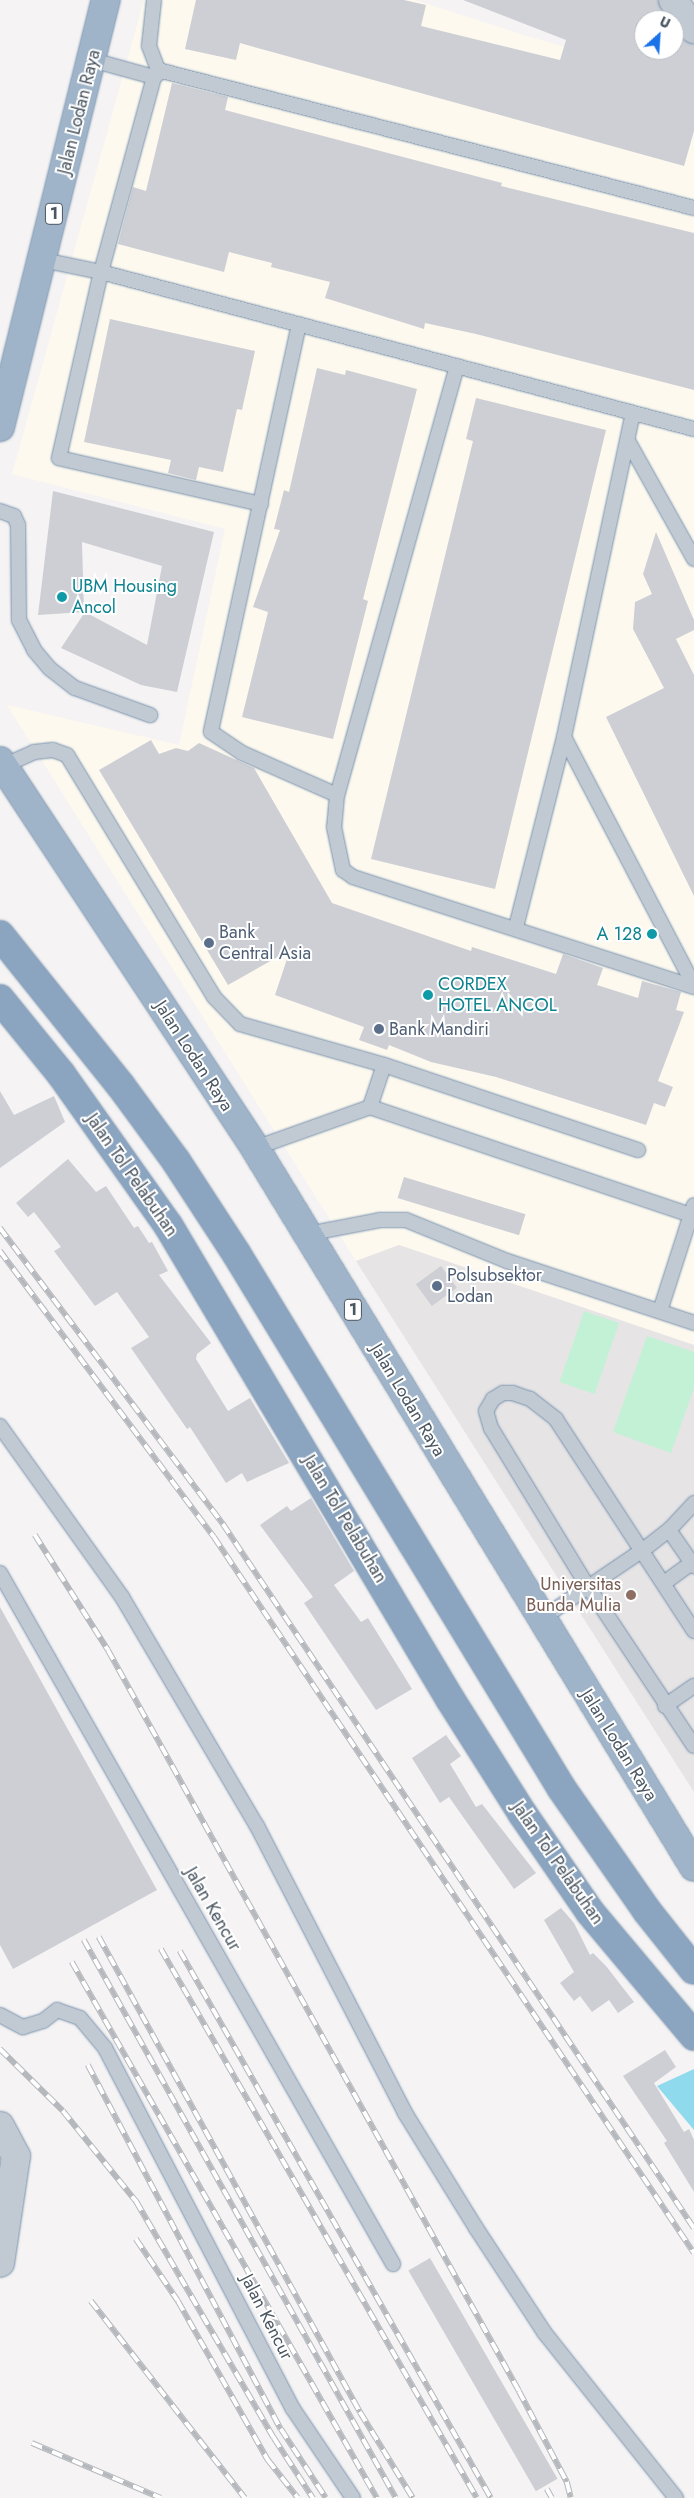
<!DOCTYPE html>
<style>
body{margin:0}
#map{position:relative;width:694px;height:2498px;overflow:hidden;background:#f5f3f3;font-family:Jost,sans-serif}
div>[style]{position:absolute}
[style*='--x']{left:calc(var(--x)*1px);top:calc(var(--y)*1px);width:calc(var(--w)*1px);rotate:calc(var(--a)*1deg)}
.commercial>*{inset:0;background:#fdf9ef}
.education>*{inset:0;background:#e6e4e5}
.green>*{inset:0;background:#c3f1d5;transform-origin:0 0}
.water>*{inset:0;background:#90daee}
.building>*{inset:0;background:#cdcfd5;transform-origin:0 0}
.roads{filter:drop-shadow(0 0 1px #7690ad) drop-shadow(0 0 1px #7690ad)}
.service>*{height:14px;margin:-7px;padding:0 7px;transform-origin:7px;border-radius:7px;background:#c1cad2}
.minor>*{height:28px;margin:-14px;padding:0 14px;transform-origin:14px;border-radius:14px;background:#c1cad2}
.tertiary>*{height:28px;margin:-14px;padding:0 14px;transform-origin:14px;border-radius:14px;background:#c1cad2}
.trunk>*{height:28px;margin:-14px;padding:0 14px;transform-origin:14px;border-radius:14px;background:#9fb4c9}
.motorway>*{height:28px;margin:-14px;padding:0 14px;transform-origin:14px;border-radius:14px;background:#8ba5c1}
.rail>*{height:5.5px;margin-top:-2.75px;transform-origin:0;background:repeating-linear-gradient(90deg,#fff 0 11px,#b5b8bd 0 22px);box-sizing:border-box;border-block:1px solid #b5b8bd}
.dots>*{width:14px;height:14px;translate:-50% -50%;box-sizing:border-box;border:2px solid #fff;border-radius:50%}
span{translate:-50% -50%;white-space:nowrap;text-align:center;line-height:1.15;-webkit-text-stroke:4px #fff;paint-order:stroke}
.shield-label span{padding:1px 4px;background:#fff;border:1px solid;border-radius:4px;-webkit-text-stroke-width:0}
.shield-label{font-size:16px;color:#4a5661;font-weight:700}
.street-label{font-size:18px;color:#4a5661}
.culture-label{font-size:18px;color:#0d838f}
.left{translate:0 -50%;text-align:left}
.right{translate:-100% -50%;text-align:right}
.service-label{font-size:18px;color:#4e5e75}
.education-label{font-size:18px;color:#785e54}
.north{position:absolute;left:634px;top:10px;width:50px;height:50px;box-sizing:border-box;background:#fff;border:1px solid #b7bbc0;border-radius:50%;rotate:26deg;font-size:14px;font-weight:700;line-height:20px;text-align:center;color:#4a5661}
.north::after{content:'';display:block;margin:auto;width:18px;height:22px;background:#1a73e8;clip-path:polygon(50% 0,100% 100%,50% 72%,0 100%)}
</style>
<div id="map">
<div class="commercial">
<div style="clip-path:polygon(144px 0,415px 0,530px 37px,694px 83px,694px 1345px,399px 1245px,356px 1261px,7px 705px,179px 745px,225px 529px,12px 474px)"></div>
</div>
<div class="education">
<div style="clip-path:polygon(399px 1245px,694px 1345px,694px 1792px,356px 1261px)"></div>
</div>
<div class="green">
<div style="left:584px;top:1311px;width:37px;height:75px;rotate:19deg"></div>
<div style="clip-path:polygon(647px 1336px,694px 1352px,694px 1388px,671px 1453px,613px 1432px)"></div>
</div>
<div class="water">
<div style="clip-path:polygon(694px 2069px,694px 2130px,657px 2086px)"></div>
</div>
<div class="building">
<div style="clip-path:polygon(196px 0,404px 0,426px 5px,421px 26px,560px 60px,566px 40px,463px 0,658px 0,668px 20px,644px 20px,644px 50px,674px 50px,674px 28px,682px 39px,694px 44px,694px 131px,684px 166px,240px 43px,236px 60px,185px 49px)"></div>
<div style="clip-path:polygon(172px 83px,228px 97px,225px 110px,502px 183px,501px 186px,694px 233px,694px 390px,476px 334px,425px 323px,424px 329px,325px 298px,330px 282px,271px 267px,272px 263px,229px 252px,224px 272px,118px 244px,133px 187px,146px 191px)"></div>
<div style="clip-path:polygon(110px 319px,255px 351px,242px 410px,237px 409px,223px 472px,199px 467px,196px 480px,168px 473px,171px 460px,84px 442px)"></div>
<div style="clip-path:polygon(317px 368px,345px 375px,346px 370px,417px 389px,363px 599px,368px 601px,333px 739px,242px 717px,268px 612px,253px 607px,280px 530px,274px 529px,284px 490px,289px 492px)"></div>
<div style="clip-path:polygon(476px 398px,606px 430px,495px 889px,371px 859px,473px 441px,466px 439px)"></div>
<div style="clip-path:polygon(53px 491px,214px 532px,177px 692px,141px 685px,61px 648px,85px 612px,147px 645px,162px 566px,82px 542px,84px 612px,38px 615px)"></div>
<div style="clip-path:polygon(656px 532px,694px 620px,694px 630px,676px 639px,694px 675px,694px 896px,606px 717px,664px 688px,633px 629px,635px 602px,652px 594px,643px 574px)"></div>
<div style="clip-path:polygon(151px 740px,159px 754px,176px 748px,188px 751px,199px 743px,254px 768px,332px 903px,471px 951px,472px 947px,556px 974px,563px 954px,603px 968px,597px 985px,638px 998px,642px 981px,681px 992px,676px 1010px,684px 1012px,658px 1081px,673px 1087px,665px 1107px,654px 1103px,646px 1125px,496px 1077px,431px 1062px,389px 1045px,387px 1050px,359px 1040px,364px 1027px,275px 995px,290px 950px,228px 985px,99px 770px)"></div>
<div style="clip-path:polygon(0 1091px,14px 1115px,54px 1096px,65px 1122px,0 1168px)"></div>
<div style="clip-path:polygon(68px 1159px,96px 1192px,106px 1186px,134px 1228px,138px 1226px,149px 1243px,152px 1242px,168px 1271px,159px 1275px,211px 1343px,197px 1354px,196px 1359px,228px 1411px,250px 1398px,289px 1463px,247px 1482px,242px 1473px,226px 1483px,190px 1427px,187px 1429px,131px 1348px,149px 1337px,117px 1292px,95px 1306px,54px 1251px,61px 1247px,34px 1212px,28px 1217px,16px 1203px)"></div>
<div style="left:404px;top:1177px;width:127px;height:22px;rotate:17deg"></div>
<div style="left:441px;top:1266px;width:27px;height:31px;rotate:54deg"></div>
<div style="clip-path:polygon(311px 1498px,354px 1571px,334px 1585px,361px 1622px,368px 1618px,412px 1689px,376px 1710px,304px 1603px,313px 1597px,260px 1525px,287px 1506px,291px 1511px)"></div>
<div style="clip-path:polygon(0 1607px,157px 1890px,13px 1969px,0 1945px)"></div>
<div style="clip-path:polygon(446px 1735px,461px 1756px,450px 1764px,476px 1807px,482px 1804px,536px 1873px,514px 1889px,449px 1797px,440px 1803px,412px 1758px)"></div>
<div style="clip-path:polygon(561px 1908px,574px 1923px,590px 1955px,593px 1953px,606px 1966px,634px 2002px,618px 2013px,609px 2000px,592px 2012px,580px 1996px,574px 2001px,560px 1983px,574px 1972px,544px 1920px)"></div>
<div style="clip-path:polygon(665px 2050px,676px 2067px,654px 2083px,684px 2132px,689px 2129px,694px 2140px,694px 2192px,664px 2143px,667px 2141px,623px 2076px)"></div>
<div style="left:430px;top:2258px;width:255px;height:25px;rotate:60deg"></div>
</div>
<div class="roads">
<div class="service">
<div style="--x:154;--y:0;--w:46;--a:96.2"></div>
<div style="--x:149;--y:46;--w:28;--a:69"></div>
<div style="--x:92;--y:60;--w:64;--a:15.3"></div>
<div style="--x:43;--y:260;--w:59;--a:11.7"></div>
<div style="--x:101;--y:272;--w:202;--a:-74.8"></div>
<div style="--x:154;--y:77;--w:10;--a:-37"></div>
<div style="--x:162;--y:71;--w:549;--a:14.44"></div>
<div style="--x:299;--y:324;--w:417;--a:102.2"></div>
<div style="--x:211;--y:732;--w:37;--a:34"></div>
<div style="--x:242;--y:753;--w:104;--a:23.9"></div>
<div style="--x:457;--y:366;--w:445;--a:105.6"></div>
<div style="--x:337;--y:795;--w:32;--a:95"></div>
<div style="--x:334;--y:827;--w:44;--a:78.2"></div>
<div style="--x:343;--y:870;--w:12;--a:35"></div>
<div style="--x:353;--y:877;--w:358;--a:17.9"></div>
<div style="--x:628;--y:441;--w:135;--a:60.8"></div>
<div style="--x:261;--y:504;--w:207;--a:-167.2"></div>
<div style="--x:59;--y:458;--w:191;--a:-77.3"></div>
<div style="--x:101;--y:272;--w:613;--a:14.83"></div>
<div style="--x:0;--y:511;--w:15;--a:20"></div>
<div style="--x:14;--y:516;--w:10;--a:66"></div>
<div style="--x:18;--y:525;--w:95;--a:89.4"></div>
<div style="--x:19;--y:620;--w:34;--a:63"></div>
<div style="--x:34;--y:650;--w:23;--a:50"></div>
<div style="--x:49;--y:668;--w:33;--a:38"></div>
<div style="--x:75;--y:688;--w:80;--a:19.8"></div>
<div style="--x:564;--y:737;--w:281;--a:62.4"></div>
<div style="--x:3;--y:766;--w:34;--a:-24"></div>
<div style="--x:34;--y:752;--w:19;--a:-6"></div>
<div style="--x:53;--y:750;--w:15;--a:20"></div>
<div style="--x:67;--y:755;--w:283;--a:58.7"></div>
<div style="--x:214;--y:997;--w:37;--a:46"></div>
<div style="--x:240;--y:1024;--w:150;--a:15.9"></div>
<div style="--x:384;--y:1065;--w:268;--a:18.5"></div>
<div style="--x:516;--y:927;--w:196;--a:-75.8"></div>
<div style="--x:564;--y:737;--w:331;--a:-78"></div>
<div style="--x:370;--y:1107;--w:44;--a:-71.6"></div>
<div style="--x:255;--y:1148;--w:122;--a:-19.6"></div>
<div style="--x:370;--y:1107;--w:342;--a:18.6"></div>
<div style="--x:307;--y:1234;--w:74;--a:-10.9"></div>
<div style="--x:380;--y:1220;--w:26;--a:0"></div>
<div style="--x:406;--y:1220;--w:109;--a:22.1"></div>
<div style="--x:507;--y:1261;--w:197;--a:18.3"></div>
<div style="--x:660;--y:1311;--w:111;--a:-72.2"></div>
<div style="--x:0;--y:1426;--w:210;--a:54.5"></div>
<div style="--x:122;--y:1597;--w:266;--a:59.5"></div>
<div style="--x:257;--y:1826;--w:323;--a:62.7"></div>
<div style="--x:405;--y:2113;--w:135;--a:58.3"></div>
<div style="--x:476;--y:2228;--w:124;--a:56.8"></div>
<div style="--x:544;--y:2332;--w:212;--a:51.5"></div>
<div style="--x:669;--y:1530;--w:44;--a:55.2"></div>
<div style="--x:0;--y:1573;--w:795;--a:60.37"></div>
<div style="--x:664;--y:1583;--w:34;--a:-36"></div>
<div style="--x:541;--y:1619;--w:123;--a:-34.1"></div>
<div style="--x:643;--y:1550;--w:33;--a:-38"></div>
<div style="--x:669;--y:1530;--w:37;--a:-47"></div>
<div style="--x:694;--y:1631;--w:253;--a:-123.1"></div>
<div style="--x:556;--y:1419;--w:33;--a:-142"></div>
<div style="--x:530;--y:1399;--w:18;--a:-161"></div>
<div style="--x:513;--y:1393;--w:10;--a:180"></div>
<div style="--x:503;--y:1393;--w:12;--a:149"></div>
<div style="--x:493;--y:1399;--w:14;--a:120"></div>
<div style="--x:486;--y:1411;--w:18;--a:74"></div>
<div style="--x:491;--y:1428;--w:184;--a:58.6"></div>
<div style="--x:587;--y:1585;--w:193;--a:56.4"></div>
<div style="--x:665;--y:1706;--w:35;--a:-35"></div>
<div style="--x:0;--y:2015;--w:26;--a:28"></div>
<div style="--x:23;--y:2027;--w:21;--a:-17"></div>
<div style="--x:43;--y:2021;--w:18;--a:-38"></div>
<div style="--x:57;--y:2010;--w:24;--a:19"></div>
<div style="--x:80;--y:2018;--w:39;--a:50"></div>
<div style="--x:105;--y:2048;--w:407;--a:62.5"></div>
<div style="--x:293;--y:2409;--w:107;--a:56"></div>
</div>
<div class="minor">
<div style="--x:673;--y:0;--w:36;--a:54"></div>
</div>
<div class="tertiary">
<div style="--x:0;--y:2126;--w:34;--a:62"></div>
<div style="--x:16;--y:2156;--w:108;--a:98.5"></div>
</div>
<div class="trunk">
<div style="--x:0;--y:427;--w:440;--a:-76.1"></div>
<div style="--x:0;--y:761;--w:463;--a:56.6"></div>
<div style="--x:255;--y:1148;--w:842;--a:58.59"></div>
</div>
<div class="motorway">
<div style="--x:0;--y:935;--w:193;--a:51.3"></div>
<div style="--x:121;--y:1086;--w:93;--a:53.7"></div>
<div style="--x:176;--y:1161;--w:110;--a:56.9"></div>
<div style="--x:236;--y:1253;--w:627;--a:58.69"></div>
<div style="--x:562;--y:1789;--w:149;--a:55.1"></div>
<div style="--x:647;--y:1911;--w:75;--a:51.5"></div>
<div style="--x:0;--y:999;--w:97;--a:50.9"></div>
<div style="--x:61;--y:1074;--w:185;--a:54.7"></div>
<div style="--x:168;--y:1225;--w:552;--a:59.25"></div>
<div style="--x:450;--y:1699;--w:135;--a:57.7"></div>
<div style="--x:522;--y:1813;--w:120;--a:55.5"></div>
<div style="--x:590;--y:1912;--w:162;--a:50"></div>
</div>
</div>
<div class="rail">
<div style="--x:0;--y:1228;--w:371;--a:53"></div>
<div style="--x:223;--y:1524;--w:847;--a:56.22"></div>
<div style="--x:0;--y:1251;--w:357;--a:53.2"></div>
<div style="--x:214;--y:1537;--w:862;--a:56.16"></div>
<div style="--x:35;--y:1535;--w:136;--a:57.6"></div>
<div style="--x:108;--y:1650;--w:847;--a:60.98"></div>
<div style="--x:519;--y:2391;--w:103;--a:62.2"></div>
<div style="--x:567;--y:2482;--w:16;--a:76"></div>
<div style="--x:99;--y:1937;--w:542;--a:61.21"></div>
<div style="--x:360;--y:2412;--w:101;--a:58.4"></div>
<div style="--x:84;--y:1940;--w:639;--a:60.79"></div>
<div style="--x:161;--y:1949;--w:633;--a:60.08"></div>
<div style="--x:180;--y:1951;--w:629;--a:60.38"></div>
<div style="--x:72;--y:1962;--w:617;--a:60.36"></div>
<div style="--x:0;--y:2049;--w:88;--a:44.5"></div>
<div style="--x:63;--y:2111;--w:116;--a:51"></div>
<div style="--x:136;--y:2201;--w:274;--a:59.8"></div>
<div style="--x:274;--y:2438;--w:72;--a:57"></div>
<div style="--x:88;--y:2065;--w:412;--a:62.1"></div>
<div style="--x:281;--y:2429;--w:82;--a:56.9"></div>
<div style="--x:136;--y:2239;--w:75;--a:55.9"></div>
<div style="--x:178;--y:2301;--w:183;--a:60.5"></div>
<div style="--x:268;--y:2460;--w:48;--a:51.7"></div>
<div style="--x:91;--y:2301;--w:250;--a:52"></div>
<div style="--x:32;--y:2443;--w:140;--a:23.1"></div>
<div style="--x:547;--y:2489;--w:10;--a:61"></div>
</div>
<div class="dots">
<div style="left:62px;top:597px;background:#0f9aa8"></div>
<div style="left:652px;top:934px;background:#0f9aa8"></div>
<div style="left:209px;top:943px;background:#5c6f8a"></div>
<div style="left:428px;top:995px;background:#0f9aa8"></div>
<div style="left:379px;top:1029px;background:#5c6f8a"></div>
<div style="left:437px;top:1286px;background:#5c6f8a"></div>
<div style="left:631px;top:1595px;background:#8d6e63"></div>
</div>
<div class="shield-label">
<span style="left:54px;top:214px">1</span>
<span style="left:353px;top:1310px">1</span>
</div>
<div class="street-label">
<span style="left:79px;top:112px;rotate:-76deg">Jalan Lodan Raya</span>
<span style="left:194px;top:1056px;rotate:57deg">Jalan Lodan Raya</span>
<span style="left:132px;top:1175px;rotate:55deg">Jalan Tol Pelabuhan</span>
<span style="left:408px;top:1400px;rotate:59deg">Jalan Lodan Raya</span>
<span style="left:345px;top:1519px;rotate:59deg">Jalan Tol Pelabuhan</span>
<span style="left:619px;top:1745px;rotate:58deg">Jalan Lodan Raya</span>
<span style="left:558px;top:1863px;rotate:55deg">Jalan Tol Pelabuhan</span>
<span style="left:213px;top:1909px;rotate:60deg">Jalan Kencur</span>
<span style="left:267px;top:2317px;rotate:63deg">Jalan Kencur</span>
</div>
<div class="culture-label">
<span class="left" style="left:72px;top:597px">UBM Housing<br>Ancol</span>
<span class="right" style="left:642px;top:934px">A 128</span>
<span class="left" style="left:438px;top:995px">CORDEX<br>HOTEL ANCOL</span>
</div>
<div class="service-label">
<span class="left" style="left:219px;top:943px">Bank<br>Central Asia</span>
<span class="left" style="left:389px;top:1029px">Bank Mandiri</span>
<span class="left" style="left:447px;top:1286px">Polsubsektor<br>Lodan</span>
</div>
<div class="education-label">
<span class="right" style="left:621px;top:1595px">Universitas<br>Bunda Mulia</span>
</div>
<div class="north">U</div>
</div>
